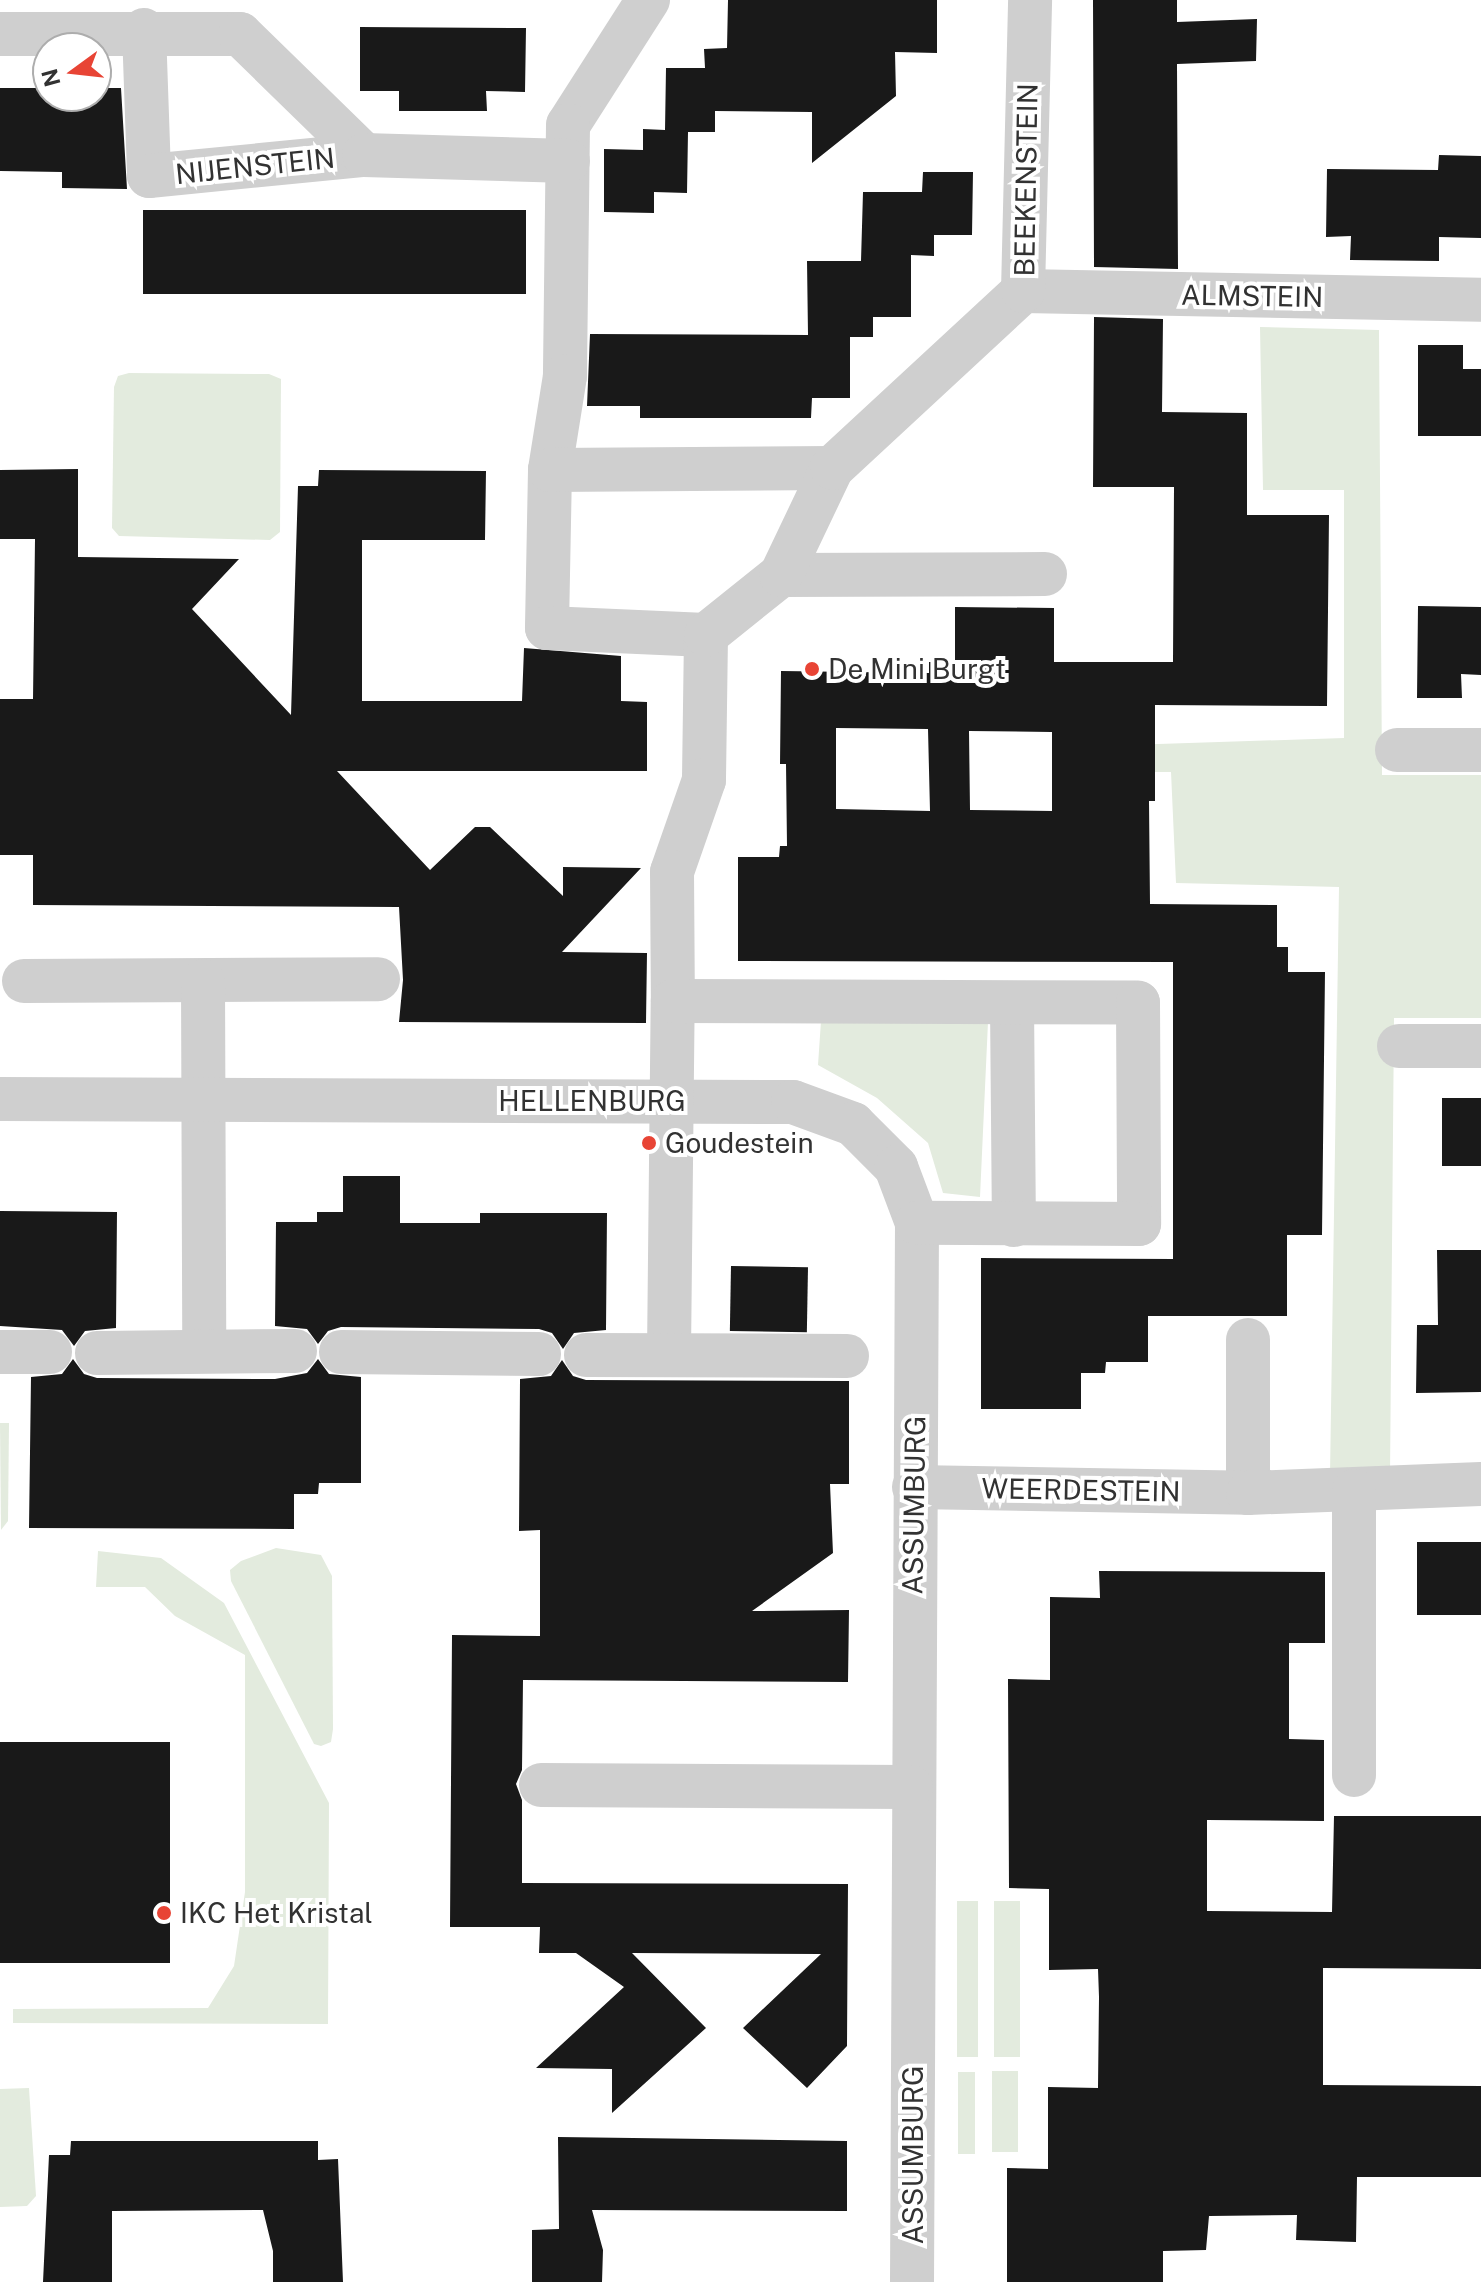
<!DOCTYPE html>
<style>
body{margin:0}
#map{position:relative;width:1481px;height:2282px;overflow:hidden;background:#fff;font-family:"Public Sans",sans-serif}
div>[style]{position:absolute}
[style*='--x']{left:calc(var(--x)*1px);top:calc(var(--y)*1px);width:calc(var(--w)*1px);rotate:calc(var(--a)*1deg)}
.green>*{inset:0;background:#e3ebde;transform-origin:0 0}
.building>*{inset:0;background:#191919;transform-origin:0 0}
.minor>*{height:44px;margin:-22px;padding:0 22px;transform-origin:22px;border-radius:22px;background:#cfcfcf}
.dots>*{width:22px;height:22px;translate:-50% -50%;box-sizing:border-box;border:4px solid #fff;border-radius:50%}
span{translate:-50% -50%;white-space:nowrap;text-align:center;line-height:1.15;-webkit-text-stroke:8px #fff;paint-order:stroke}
.street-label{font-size:28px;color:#323232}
.poi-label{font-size:28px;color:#323232}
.left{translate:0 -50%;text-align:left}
.north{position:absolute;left:32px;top:32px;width:80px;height:80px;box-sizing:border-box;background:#fff;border:2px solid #adadad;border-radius:50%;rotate:255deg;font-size:22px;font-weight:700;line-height:32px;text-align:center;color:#323232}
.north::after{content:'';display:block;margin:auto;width:28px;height:36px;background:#e84435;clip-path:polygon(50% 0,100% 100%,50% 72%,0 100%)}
</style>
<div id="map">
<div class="green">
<div style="clip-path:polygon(1260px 327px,1379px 330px,1382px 775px,1481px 775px,1481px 1018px,1394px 1018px,1390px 1476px,1330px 1475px,1339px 887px,1176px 883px,1171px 772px,1127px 772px,1128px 745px,1344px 738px,1344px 490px,1263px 490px)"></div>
<div style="clip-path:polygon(129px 373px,269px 374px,281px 379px,280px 532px,270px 540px,119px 536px,112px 528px,114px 387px,118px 376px)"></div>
<div style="clip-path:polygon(821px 1021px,988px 1022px,980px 1197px,943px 1193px,928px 1143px,877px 1098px,818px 1065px)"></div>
<div style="clip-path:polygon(0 1423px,9px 1423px,8px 1521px,1px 1530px)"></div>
<div style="clip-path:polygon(276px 1548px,321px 1555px,332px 1576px,333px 1729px,331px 1742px,321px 1746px,314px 1744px,231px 1581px,230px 1570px,241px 1561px)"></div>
<div style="clip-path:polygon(98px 1551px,161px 1558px,224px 1603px,329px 1803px,328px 2024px,13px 2023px,13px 2009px,208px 2008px,234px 1966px,245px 1892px,245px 1655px,175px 1616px,145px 1587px,96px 1587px)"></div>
<div style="left:978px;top:1901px;width:156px;height:21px;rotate:90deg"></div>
<div style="left:1020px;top:1901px;width:156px;height:26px;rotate:90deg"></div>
<div style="left:992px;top:2071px;width:26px;height:81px"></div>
<div style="left:958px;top:2072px;width:17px;height:82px"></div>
<div style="clip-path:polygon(29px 2088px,36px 2196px,27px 2206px,0 2207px,0 2089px)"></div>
</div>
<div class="building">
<div style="clip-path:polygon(728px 0,937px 0,937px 53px,895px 52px,896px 96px,812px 163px,812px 112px,715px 111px,715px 132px,688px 132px,687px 193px,654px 192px,654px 213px,604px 212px,604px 149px,643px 150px,643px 129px,665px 130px,666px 68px,705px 68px,704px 49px,727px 48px)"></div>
<div style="clip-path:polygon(1093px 0,1177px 0,1177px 22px,1257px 19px,1256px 61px,1177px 64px,1178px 269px,1094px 267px)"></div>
<div style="clip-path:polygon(360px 27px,526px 28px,525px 92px,486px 91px,487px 111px,399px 111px,399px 91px,360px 91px)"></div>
<div style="clip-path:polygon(0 88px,48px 88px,48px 96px,96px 96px,96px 88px,121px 88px,127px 189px,62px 188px,62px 172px,0 171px)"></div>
<div style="clip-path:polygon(1439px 155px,1481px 156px,1481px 238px,1439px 237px,1439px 261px,1350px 260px,1351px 236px,1326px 237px,1327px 169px,1438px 170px)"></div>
<div style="clip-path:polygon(923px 172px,973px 172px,972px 235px,934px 235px,934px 256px,911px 255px,911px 317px,873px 317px,873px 337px,850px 337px,850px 398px,812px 398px,811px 418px,640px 418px,640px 406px,587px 406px,590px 334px,808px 335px,807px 261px,861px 261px,863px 192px,922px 192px)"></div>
<div style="left:143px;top:210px;width:383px;height:84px"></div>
<div style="clip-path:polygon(evenodd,1094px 317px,1163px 319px,1162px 412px,1247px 413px,1247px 515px,1329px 515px,1327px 706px,1155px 705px,1155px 801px,1149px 801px,1150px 904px,1277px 905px,1277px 947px,1288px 947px,1288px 972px,1325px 972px,1322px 1235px,1287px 1235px,1287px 1316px,1148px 1316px,1148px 1362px,1106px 1362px,1105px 1373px,1081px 1373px,1081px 1409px,981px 1409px,981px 1258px,1173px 1259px,1173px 962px,738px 961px,738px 857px,779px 857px,780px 846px,787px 846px,786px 764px,780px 764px,781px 671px,929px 673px,929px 662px,955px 662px,955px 607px,1054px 608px,1054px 662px,1173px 662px,1174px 487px,1093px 487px,1094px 317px,836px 728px,928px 729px,930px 811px,836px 809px,836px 728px,1094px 317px,969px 731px,1052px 732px,1052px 811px,970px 810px,969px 731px)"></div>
<div style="clip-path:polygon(1418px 345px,1463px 345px,1463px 369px,1481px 369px,1481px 436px,1418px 436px)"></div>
<div style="clip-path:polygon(78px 469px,78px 557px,239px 559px,192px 609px,291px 715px,298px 486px,318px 486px,319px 470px,486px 471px,485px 540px,362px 540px,362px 701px,522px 701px,524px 648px,621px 656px,621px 701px,647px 702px,647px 771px,337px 771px,430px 870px,475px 827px,490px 827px,563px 896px,563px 867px,641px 868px,562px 952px,647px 953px,646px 1023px,399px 1022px,403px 980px,399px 907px,33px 905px,33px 855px,0 855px,0 699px,33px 699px,35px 539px,0 539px,0 470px)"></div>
<div style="clip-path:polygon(1418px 606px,1481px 607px,1481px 675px,1461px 674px,1462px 698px,1417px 698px)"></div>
<div style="left:1442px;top:1098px;width:39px;height:68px"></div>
<div style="clip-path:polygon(343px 1176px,400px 1176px,400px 1223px,480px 1223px,480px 1213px,607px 1213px,606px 1330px,574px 1333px,563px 1349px,552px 1333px,539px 1329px,341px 1327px,328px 1331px,318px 1344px,307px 1329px,275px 1326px,276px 1222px,317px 1222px,317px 1212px,343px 1212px)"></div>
<div style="clip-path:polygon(0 1211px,117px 1212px,116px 1328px,85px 1331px,74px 1346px,62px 1330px,0 1326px)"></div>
<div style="clip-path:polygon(1437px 1250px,1481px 1250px,1481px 1392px,1416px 1393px,1417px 1325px,1438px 1325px)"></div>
<div style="left:731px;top:1266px;width:77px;height:65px;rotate:1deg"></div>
<div style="clip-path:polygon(73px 1359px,84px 1374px,97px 1378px,275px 1379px,307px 1373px,318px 1359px,329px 1374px,361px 1377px,361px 1483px,319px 1483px,318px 1494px,294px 1494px,294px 1529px,29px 1528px,31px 1377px,62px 1374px)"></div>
<div style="clip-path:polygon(562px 1360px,573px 1376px,586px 1380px,849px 1381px,849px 1484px,830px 1484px,833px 1553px,752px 1611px,849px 1610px,848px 1682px,523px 1680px,522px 1770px,516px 1784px,522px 1800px,522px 1883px,848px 1884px,847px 2046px,807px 2088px,743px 2028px,821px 1954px,632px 1953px,706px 2028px,612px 2113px,612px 2069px,536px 2068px,624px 1987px,576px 1953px,539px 1953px,540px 1927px,450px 1927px,452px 1635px,540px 1636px,540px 1530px,519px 1531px,520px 1379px,551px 1376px)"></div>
<div style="left:1417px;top:1542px;width:64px;height:73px"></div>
<div style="clip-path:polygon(1099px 1571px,1325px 1572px,1325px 1643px,1289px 1643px,1289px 1739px,1324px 1740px,1324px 1821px,1207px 1820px,1207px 1911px,1332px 1912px,1334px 1816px,1481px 1816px,1481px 1969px,1323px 1968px,1323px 2085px,1481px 2086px,1481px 2177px,1357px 2177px,1356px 2242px,1296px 2240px,1297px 2215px,1209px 2216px,1206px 2250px,1163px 2251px,1163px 2282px,1007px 2282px,1007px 2168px,1048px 2169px,1048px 2087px,1098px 2088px,1099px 1997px,1098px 1969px,1049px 1970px,1049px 1889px,1009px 1888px,1008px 1679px,1050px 1680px,1050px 1597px,1100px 1598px)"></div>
<div style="left:0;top:1742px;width:170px;height:221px"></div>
<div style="clip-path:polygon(558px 2137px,847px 2141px,847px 2211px,592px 2210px,603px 2250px,602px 2282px,532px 2282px,532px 2230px,559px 2229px)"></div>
<div style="clip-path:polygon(71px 2141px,318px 2141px,318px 2160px,338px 2159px,343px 2282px,273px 2282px,273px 2251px,263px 2210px,112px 2211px,112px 2282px,43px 2282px,49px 2155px,70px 2155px)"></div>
</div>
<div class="minor">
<div style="--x:648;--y:0;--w:148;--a:122.6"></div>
<div style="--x:568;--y:125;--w:251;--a:90.7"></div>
<div style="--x:565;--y:376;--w:95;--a:99.1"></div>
<div style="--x:550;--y:470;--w:158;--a:91.1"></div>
<div style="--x:547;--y:628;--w:159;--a:2.5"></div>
<div style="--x:706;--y:635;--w:145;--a:90.8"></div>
<div style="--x:704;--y:780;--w:97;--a:109.2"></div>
<div style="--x:672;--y:872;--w:129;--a:89.6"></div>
<div style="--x:144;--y:30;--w:146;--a:88"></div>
<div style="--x:149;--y:176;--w:216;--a:-5.6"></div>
<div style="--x:0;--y:34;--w:240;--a:0"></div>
<div style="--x:240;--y:34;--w:173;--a:44.3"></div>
<div style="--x:364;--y:155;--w:204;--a:1.7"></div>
<div style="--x:1023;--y:291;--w:458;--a:1.1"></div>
<div style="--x:550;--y:470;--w:282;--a:-0.4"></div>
<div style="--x:781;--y:575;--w:264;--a:-0.2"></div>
<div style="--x:706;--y:635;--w:96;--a:-38.7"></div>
<div style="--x:781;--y:575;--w:119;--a:-64.5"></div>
<div style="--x:832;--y:468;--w:260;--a:-42.8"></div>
<div style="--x:1023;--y:291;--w:291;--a:-88.6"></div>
<div style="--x:1397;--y:750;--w:84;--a:0"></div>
<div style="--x:24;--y:981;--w:354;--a:-0.3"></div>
<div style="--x:203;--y:981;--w:370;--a:89.8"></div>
<div style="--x:1012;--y:1003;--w:222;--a:89.5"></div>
<div style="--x:1399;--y:1046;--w:82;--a:0"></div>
<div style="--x:0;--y:1099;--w:793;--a:0.22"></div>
<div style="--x:793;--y:1102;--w:64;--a:20.1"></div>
<div style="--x:853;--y:1124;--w:61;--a:45"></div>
<div style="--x:896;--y:1167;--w:60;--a:69.4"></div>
<div style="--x:917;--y:1223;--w:1059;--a:90.27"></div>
<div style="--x:1248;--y:1340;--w:153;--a:90"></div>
<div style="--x:0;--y:1352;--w:50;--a:0"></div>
<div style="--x:341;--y:1352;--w:198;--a:0.6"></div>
<div style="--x:97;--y:1353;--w:198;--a:-0.6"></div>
<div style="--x:669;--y:1354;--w:353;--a:-89.4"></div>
<div style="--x:673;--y:1001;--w:465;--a:0.2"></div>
<div style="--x:1138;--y:1003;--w:221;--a:89.7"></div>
<div style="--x:1139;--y:1224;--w:222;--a:-179.7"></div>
<div style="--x:586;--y:1355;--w:261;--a:0.2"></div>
<div style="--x:914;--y:1487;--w:334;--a:1"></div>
<div style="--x:1248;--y:1493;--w:233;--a:-2.2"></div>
<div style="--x:1354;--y:1775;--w:284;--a:-90"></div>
<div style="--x:541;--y:1785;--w:370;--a:0.3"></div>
</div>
<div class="dots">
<div style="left:812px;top:669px;background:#e84435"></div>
<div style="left:649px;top:1143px;background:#e84435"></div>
<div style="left:164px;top:1913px;background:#e84435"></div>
</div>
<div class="street-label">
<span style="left:255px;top:166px;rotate:-6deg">NIJENSTEIN</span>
<span style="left:1026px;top:180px;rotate:-89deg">BEEKENSTEIN</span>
<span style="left:1252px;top:296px;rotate:1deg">ALMSTEIN</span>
<span style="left:592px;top:1101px">HELLENBURG</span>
<span style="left:1081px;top:1490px;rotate:1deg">WEERDESTEIN</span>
<span style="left:914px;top:1505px;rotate:-89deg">ASSUMBURG</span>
<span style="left:913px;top:2155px;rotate:-90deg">ASSUMBURG</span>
</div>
<div class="poi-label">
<span class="left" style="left:828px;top:669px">De Mini Burgt</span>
<span class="left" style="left:665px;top:1143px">Goudestein</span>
<span class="left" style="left:180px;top:1913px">IKC Het Kristal</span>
</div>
<div class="north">N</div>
</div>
